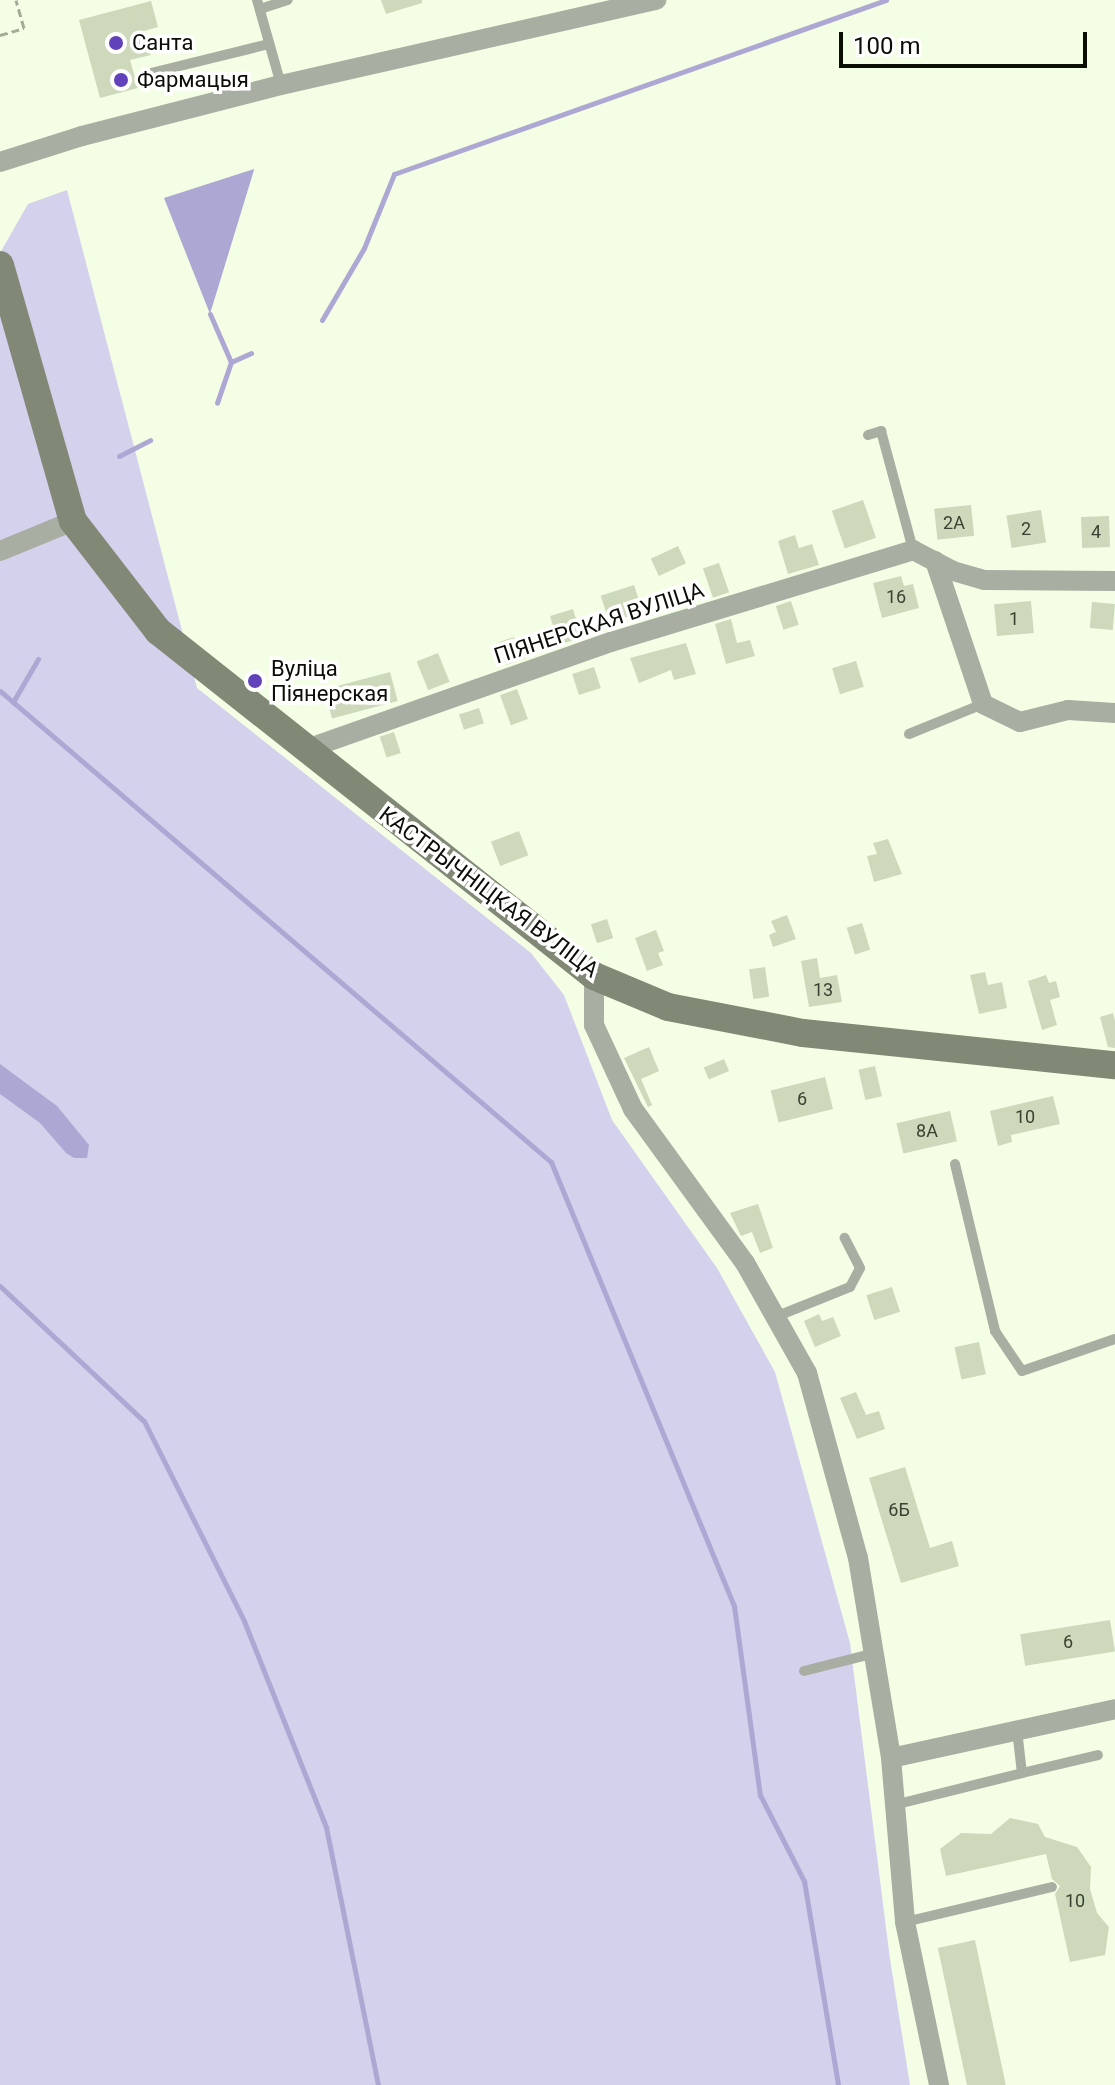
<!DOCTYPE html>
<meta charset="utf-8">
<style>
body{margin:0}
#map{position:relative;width:1115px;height:2085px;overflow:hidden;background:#f4fee5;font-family:Roboto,sans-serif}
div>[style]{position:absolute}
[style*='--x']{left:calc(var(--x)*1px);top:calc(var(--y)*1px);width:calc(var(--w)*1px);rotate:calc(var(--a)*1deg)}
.green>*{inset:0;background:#d3d1ec}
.water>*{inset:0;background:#ada8d3}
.stream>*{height:5px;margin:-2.5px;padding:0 2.5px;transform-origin:2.5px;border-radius:2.5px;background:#ada8d3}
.building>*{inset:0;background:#cdd9ba;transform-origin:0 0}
.path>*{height:3px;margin-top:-1.5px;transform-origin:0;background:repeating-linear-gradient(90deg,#a3ab98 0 8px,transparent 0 12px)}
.lane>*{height:10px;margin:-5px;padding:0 5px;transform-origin:5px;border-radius:5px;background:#a8aea1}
.street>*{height:20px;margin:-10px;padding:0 10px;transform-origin:10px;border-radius:10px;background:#a8aea1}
.secondary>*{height:28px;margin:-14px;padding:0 14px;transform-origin:14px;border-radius:14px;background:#818976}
.dots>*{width:22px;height:22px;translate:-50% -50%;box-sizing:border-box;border:4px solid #fff;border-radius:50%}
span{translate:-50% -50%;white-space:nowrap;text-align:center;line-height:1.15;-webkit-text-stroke:7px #fff;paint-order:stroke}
.number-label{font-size:18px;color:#3b4132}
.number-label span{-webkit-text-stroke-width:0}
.poi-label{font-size:22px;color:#0a0e05}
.left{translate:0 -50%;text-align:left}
.street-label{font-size:22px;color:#0a0e05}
.scale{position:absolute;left:839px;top:32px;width:248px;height:36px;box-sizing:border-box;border:4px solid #0a0e05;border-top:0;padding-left:10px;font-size:24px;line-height:28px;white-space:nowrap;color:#0a0e05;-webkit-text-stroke:6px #fff;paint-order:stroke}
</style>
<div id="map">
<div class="green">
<div style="clip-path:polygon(67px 190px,197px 688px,531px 953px,564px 995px,612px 1120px,717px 1268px,775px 1372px,850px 1643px,890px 1959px,910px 2085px,0 2085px,0 253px,28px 204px)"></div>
</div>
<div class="water">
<div style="clip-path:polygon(254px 169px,254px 170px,210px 314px,164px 198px)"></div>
<div style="clip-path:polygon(0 1064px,57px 1106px,89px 1145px,87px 1158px,74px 1158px,66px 1153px,40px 1123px,0 1094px)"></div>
</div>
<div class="stream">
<div style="--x:210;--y:314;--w:52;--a:66.4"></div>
<div style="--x:231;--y:362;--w:43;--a:108.9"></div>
<div style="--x:322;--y:320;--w:83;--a:-59.7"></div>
<div style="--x:364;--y:248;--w:80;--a:-67.9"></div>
<div style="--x:394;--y:174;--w:522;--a:-19.48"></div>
<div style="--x:231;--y:362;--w:22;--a:-24"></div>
<div style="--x:119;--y:456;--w:35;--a:-27"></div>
<div style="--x:0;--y:691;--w:725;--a:40.52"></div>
<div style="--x:551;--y:1162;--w:480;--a:67.6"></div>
<div style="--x:734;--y:1606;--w:191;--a:82.2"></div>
<div style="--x:760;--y:1795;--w:97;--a:62.9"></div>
<div style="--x:804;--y:1881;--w:207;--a:80.5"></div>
<div style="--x:13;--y:702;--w:50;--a:-59.8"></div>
<div style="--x:0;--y:1286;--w:197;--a:43.2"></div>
<div style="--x:144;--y:1421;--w:224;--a:63.4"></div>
<div style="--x:244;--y:1621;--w:222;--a:68.3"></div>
<div style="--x:326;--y:1827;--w:263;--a:78.6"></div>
</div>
<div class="building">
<div style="clip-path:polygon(381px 0,422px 0,422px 3px,386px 14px)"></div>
<div style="clip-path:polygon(151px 1px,158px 27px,144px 31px,151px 55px,130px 60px,138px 88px,100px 98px,79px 20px)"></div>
<div style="left:863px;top:500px;width:40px;height:33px;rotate:71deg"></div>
<div style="left:971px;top:505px;width:31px;height:37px;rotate:84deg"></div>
<div style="left:1041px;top:510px;width:33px;height:35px;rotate:81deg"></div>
<div style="left:1109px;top:516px;width:31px;height:28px;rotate:88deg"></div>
<div style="clip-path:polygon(795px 535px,799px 548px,812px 544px,819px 565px,788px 574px,778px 541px)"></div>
<div style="left:678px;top:546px;width:19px;height:30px;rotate:65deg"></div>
<div style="left:719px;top:563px;width:31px;height:17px;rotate:71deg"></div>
<div style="clip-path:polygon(901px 576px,904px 586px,913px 584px,919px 608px,882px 618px,873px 583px)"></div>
<div style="left:634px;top:585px;width:28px;height:35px;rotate:72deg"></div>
<div style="left:791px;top:601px;width:25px;height:16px;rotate:72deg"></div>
<div style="left:1031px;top:601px;width:32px;height:37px;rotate:85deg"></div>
<div style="left:1092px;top:602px;width:23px;height:26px;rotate:5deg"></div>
<div style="left:573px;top:609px;width:30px;height:24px;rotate:73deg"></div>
<div style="clip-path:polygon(731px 619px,737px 643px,750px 640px,755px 656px,726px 664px,715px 624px)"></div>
<div style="clip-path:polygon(514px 637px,516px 646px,526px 643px,530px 657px,506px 665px,499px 642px)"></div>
<div style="clip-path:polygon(686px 643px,696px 674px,674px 680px,671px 670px,639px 683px,630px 658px)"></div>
<div style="left:438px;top:653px;width:31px;height:23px;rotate:68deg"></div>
<div style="left:856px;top:661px;width:27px;height:25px;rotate:73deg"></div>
<div style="left:594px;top:667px;width:22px;height:23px;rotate:72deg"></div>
<div style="left:390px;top:672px;width:30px;height:68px;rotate:75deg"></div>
<div style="left:517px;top:689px;width:32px;height:18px;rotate:70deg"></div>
<div style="left:479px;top:708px;width:16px;height:21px;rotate:72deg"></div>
<div style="left:394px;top:732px;width:22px;height:15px;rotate:72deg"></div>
<div style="left:519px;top:831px;width:26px;height:30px;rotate:69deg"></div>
<div style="clip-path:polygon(888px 839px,902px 874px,874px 882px,867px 856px,877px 854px,873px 843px)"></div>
<div style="clip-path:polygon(787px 915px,796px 939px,773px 947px,769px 935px,776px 932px,771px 921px)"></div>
<div style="left:607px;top:919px;width:20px;height:17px;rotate:72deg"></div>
<div style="left:862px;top:923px;width:28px;height:16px;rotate:73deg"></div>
<div style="clip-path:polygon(656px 930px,664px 951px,658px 953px,663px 965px,647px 971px,635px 938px)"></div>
<div style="clip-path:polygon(817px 958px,820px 978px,837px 975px,842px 1002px,809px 1007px,801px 961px)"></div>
<div style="left:765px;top:967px;width:30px;height:16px;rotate:82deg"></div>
<div style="clip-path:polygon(985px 972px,988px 985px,1002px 982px,1007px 1008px,979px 1014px,970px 975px)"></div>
<div style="clip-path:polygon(1046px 975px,1049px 983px,1056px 981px,1060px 997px,1050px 1000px,1057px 1025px,1042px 1030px,1028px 981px)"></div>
<div style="clip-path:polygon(1113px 1013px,1115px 1021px,1115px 1048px,1108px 1047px,1100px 1017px)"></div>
<div style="clip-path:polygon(649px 1047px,659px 1071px,641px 1079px,652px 1105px,648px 1107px,624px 1058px)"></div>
<div style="left:724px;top:1059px;width:13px;height:22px;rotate:67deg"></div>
<div style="left:875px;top:1066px;width:31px;height:17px;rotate:77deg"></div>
<div style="left:825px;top:1077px;width:33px;height:56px;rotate:76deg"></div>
<div style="clip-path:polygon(1053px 1096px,1060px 1124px,1011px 1135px,1012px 1142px,998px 1146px,990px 1111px)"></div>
<div style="left:950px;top:1111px;width:31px;height:55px;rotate:77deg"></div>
<div style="clip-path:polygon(758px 1204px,773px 1248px,760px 1253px,752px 1232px,741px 1236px,730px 1213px)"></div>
<div style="left:892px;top:1287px;width:26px;height:27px;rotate:72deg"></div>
<div style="clip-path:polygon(819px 1314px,822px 1321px,833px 1317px,841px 1336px,815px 1347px,804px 1321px)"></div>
<div style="left:979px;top:1342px;width:33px;height:25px;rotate:78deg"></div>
<div style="clip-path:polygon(856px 1392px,866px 1415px,879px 1411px,885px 1429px,857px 1439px,840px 1398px)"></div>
<div style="clip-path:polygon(905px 1467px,930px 1548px,952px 1541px,959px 1566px,901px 1583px,869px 1478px)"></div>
<div style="left:1110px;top:1620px;width:32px;height:91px;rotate:81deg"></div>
<div style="clip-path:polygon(1010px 1818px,1038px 1824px,1045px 1837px,1077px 1847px,1091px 1867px,1090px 1889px,1097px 1913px,1109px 1927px,1105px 1955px,1070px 1962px,1055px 1894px,1060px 1886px,1052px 1879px,1046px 1854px,946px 1876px,940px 1849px,961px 1833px,991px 1834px)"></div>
<div style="left:975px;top:1940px;width:148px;height:38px;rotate:78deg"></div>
</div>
<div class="path">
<div style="--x:0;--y:35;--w:25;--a:-16"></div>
<div style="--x:24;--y:28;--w:29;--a:-106"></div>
</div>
<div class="lane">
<div style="--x:257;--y:0;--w:88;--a:74.2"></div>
<div style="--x:260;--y:9;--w:29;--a:-18"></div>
<div style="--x:147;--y:74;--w:126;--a:-13.8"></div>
<div style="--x:868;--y:435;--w:14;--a:-17"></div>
<div style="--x:881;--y:431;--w:123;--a:74.9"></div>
<div style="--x:909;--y:734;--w:80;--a:-22.1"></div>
<div style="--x:955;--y:1164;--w:172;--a:76.5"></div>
<div style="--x:995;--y:1331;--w:48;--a:56"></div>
<div style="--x:1022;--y:1371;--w:98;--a:-19"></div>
<div style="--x:775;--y:1317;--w:81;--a:-21.8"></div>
<div style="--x:850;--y:1287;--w:21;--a:-62"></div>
<div style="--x:860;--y:1268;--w:34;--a:-117"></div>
<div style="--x:804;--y:1671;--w:73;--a:-14.2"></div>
<div style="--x:1017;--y:1730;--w:43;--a:83.4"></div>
<div style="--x:1022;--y:1773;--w:78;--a:-13.3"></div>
<div style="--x:894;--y:1805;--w:132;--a:-14"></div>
<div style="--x:905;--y:1922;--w:151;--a:-13.4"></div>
</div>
<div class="street">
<div style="--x:0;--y:162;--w:86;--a:-17.6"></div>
<div style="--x:82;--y:136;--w:205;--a:-14.4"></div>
<div style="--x:281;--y:85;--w:385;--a:-12.8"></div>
<div style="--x:0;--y:551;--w:79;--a:-22.3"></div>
<div style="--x:935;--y:561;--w:151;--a:71.4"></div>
<div style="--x:983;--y:704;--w:41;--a:25.9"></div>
<div style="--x:1020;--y:722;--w:49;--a:-14"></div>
<div style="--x:1068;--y:710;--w:47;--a:3.7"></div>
<div style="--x:304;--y:750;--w:325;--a:-19.4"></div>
<div style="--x:611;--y:642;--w:316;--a:-16.9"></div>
<div style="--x:913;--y:550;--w:45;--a:27.7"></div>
<div style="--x:953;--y:571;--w:32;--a:16"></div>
<div style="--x:984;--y:580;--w:131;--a:0.4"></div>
<div style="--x:594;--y:976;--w:49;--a:90"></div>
<div style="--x:594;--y:1025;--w:93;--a:65.1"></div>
<div style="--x:633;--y:1109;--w:190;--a:54"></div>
<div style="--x:745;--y:1263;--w:126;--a:60.6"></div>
<div style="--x:807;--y:1373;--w:192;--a:74.6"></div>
<div style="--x:858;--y:1558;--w:203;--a:80.6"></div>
<div style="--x:891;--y:1758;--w:165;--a:85.1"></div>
<div style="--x:905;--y:1922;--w:167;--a:78.2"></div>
<div style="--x:891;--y:1758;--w:229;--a:-12.3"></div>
</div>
<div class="secondary">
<div style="--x:0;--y:265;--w:266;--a:74.1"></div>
<div style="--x:73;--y:521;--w:139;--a:52.3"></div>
<div style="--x:158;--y:631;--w:556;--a:38.35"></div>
<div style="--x:594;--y:976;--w:80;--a:22.7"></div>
<div style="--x:668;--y:1007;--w:137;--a:10.9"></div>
<div style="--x:803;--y:1033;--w:314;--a:5.9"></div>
</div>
<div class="dots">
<div style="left:116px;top:43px;background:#6142ba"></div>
<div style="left:121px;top:80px;background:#6142ba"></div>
<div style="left:255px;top:681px;background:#6142ba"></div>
</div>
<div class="number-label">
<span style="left:954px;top:523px">2А</span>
<span style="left:1026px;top:529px">2</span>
<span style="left:1096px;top:532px">4</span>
<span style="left:896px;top:597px">16</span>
<span style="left:1014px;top:619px">1</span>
<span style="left:823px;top:990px">13</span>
<span style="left:802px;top:1099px">6</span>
<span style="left:1025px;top:1117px">10</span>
<span style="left:927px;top:1131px">8А</span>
<span style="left:899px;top:1510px">6Б</span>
<span style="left:1068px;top:1642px">6</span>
<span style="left:1075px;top:1901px">10</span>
</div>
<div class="poi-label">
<span class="left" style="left:132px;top:43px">Санта</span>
<span class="left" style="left:137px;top:80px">Фармацыя</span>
<span class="left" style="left:271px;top:681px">Вуліца<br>Піянерская</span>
</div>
<div class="street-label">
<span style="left:599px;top:623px;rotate:-18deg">ПІЯНЕРСКАЯ ВУЛІЦА</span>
<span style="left:489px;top:892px;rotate:37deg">КАСТРЫЧНІЦКАЯ ВУЛІЦА</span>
</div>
<div class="scale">100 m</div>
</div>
